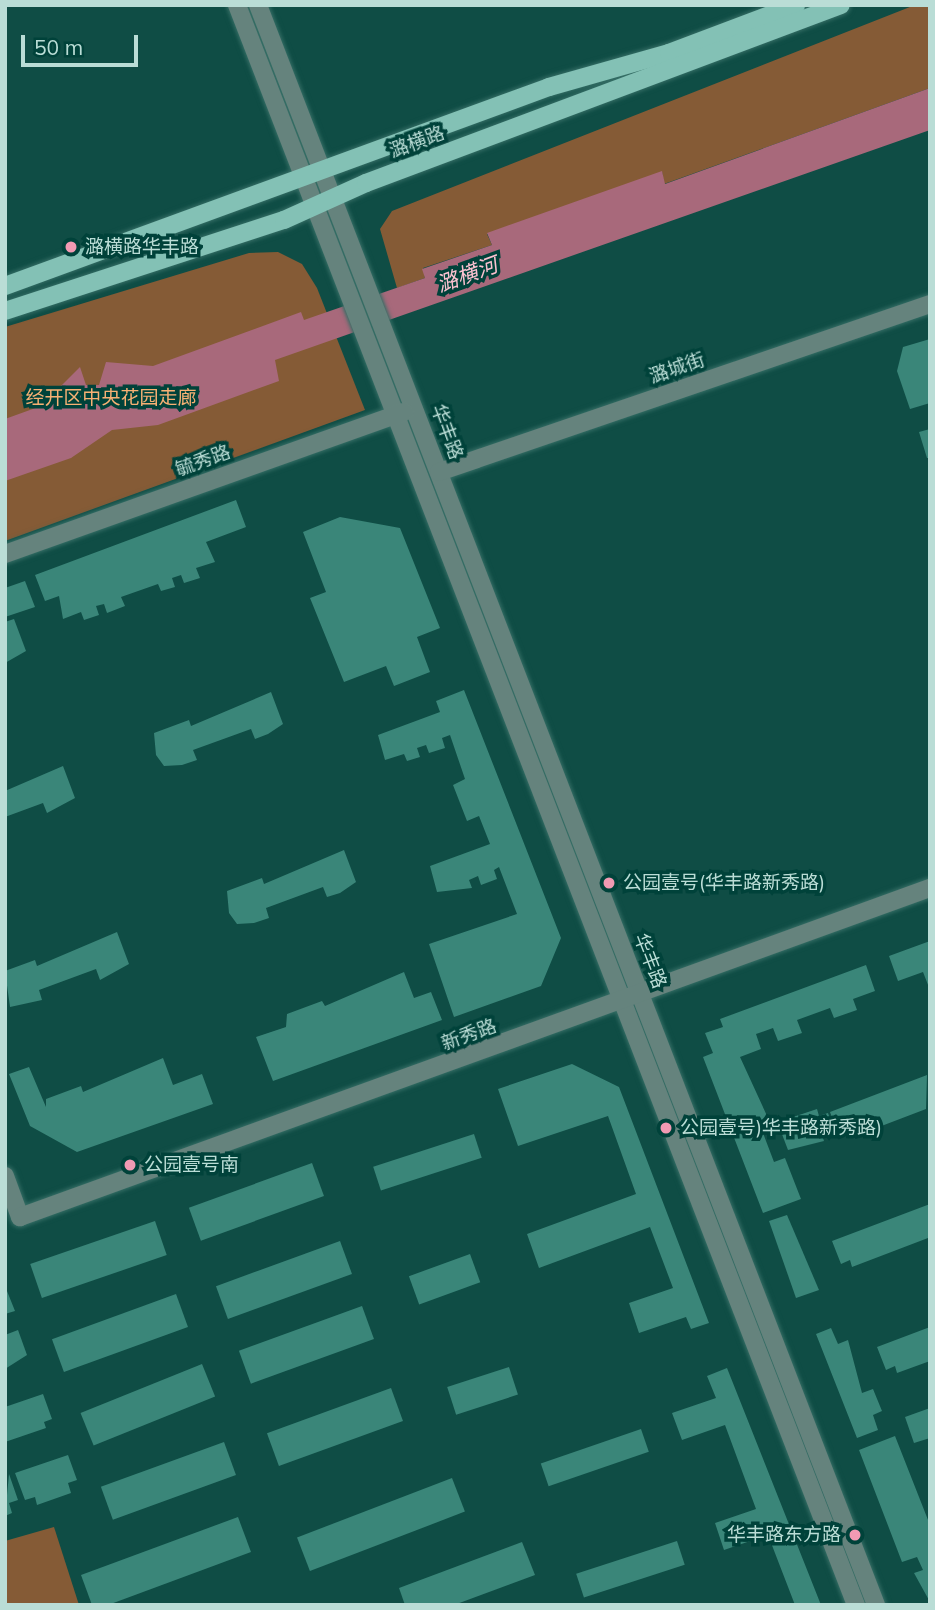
<!DOCTYPE html>
<meta charset="utf-8">
<style>
body{margin:0}
#map{position:relative;width:935px;height:1610px;overflow:hidden;background:#0f4d45;font-family:Mulish,"Noto Sans SC",sans-serif}
div>[style]{position:absolute}
[style*='--x']{left:calc(var(--x)*1px);top:calc(var(--y)*1px);width:calc(var(--w)*1px);rotate:calc(var(--a)*1deg)}
.green>*{inset:0;background:#855b36}
.water>*{inset:0;background:#a8697b}
.building>*{inset:0;background:#3a8679;transform-origin:0 0}
.roads{filter:drop-shadow(0 0 2px #356d65) drop-shadow(0 0 2px #356d65)}
.minor>*{height:18px;margin:-9px;padding:0 9px;transform-origin:9px;border-radius:9px;background:#65837d}
.major>*{height:18px;margin:-9px;padding:0 9px;transform-origin:9px;border-radius:9px;background:#83c1b5}
.dots>*{width:19px;height:19px;translate:-50% -50%;box-sizing:border-box;border:4px solid #00423a;border-radius:50%}
span{translate:-50% -50%;white-space:nowrap;text-align:center;line-height:1.15;-webkit-text-stroke:7px #00423a;paint-order:stroke}
.street-label{font-size:19px;color:#baddd6}
.poi-label{font-size:19px;color:#baddd6}
.left{translate:0 -50%;text-align:left}
.right{translate:-100% -50%;text-align:right}
.park-label{font-size:19px;color:#f8b174}
.water-label{font-size:21px;color:#fcc2d1;font-style:italic}
.frame{position:absolute;inset:0;border:7px solid #baddd6;pointer-events:none}
.scale{position:absolute;left:21px;top:35px;width:117px;height:32px;box-sizing:border-box;border:4px solid #baddd6;border-top:0;padding-left:9px;font-size:21px;line-height:24px;white-space:nowrap;color:#baddd6;-webkit-text-stroke:5px #00423a;paint-order:stroke}
</style>
<div id="map">
<div class="green">
<div style="clip-path:polygon(915px 5px,930px 5px,930px 88px,664px 184px,662px 172px,487px 234px,492px 245px,423px 268px,425px 278px,397px 288px,380px 229px,392px 211px)"></div>
<div style="clip-path:polygon(278px 252px,302px 264px,317px 288px,365px 410px,5px 541px,5px 327px,249px 253px)"></div>
<div style="clip-path:polygon(54px 1527px,79px 1605px,5px 1605px,5px 1541px)"></div>
</div>
<div class="water">
<div style="clip-path:polygon(930px 88px,930px 130px,275px 360px,279px 381px,158px 425px,112px 430px,71px 458px,5px 481px,5px 419px,41px 406px,80px 367px,86px 385px,99px 385px,106px 362px,153px 366px,301px 312px,304px 320px,425px 278px,422px 269px,492px 245px,487px 233px,662px 171px,665px 184px)"></div>
</div>
<div class="building">
<div style="clip-path:polygon(930px 339px,930px 403px,910px 409px,897px 371px,903px 347px)"></div>
<div style="clip-path:polygon(930px 429px,930px 458px,927px 458px,919px 432px)"></div>
<div style="clip-path:polygon(236px 500px,246px 527px,206px 542px,215px 562px,196px 568px,200px 578px,184px 583px,181px 575px,172px 578px,175px 587px,161px 591px,158px 584px,121px 597px,125px 606px,107px 613px,104px 604px,96px 606px,99px 615px,84px 620px,81px 612px,63px 619px,59px 596px,45px 601px,35px 575px)"></div>
<div style="clip-path:polygon(340px 517px,400px 528px,440px 628px,417px 637px,430px 672px,394px 686px,386px 666px,344px 682px,310px 598px,326px 592px,303px 532px)"></div>
<div style="clip-path:polygon(25px 581px,35px 607px,5px 617px,5px 588px)"></div>
<div style="clip-path:polygon(14px 619px,26px 651px,5px 663px,5px 622px)"></div>
<div style="clip-path:polygon(464px 690px,561px 938px,541px 986px,454px 1017px,429px 944px,517px 914px,499px 867px,494px 870px,497px 879px,481px 885px,478px 876px,469px 880px,472px 888px,437px 892px,430px 866px,490px 844px,479px 816px,467px 821px,453px 785px,465px 779px,450px 735px,442px 738px,445px 748px,429px 753px,426px 745px,417px 748px,420px 757px,407px 761px,404px 754px,385px 760px,378px 735px,440px 712px,436px 701px)"></div>
<div style="clip-path:polygon(271px 692px,283px 724px,268px 734px,255px 739px,251px 729px,193px 750px,197px 760px,182px 765px,164px 766px,156px 755px,154px 733px,189px 720px,191px 726px)"></div>
<div style="clip-path:polygon(63px 766px,75px 798px,47px 813px,43px 803px,5px 817px,5px 791px)"></div>
<div style="clip-path:polygon(344px 850px,356px 882px,340px 893px,327px 897px,323px 887px,266px 908px,269px 918px,254px 923px,237px 924px,229px 913px,227px 891px,262px 878px,264px 884px)"></div>
<div style="clip-path:polygon(117px 932px,129px 964px,100px 980px,96px 969px,39px 990px,42px 1000px,10px 1007px,5px 971px,35px 960px,37px 966px)"></div>
<div style="clip-path:polygon(930px 941px,930px 990px,923px 972px,898px 981px,889px 956px)"></div>
<div style="clip-path:polygon(866px 965px,875px 991px,853px 999px,857px 1010px,834px 1018px,830px 1008px,797px 1020px,802px 1033px,778px 1041px,773px 1028px,756px 1034px,761px 1049px,740px 1057px,773px 1129px,763px 1133px,774px 1162px,785px 1158px,801px 1199px,763px 1213px,703px 1057px,713px 1053px,705px 1033px,723px 1027px,720px 1019px)"></div>
<div style="clip-path:polygon(404px 972px,414px 998px,431px 992px,442px 1020px,273px 1081px,256px 1037px,286px 1027px,287px 1014px,322px 1001px,325px 1006px)"></div>
<div style="clip-path:polygon(163px 1058px,173px 1085px,202px 1074px,213px 1104px,77px 1152px,30px 1126px,9px 1074px,29px 1067px,46px 1107px,46px 1099px,81px 1086px,83px 1092px)"></div>
<div style="clip-path:polygon(572px 1064px,619px 1087px,709px 1323px,691px 1329px,686px 1317px,639px 1333px,629px 1303px,673px 1288px,650px 1227px,539px 1268px,527px 1234px,636px 1194px,608px 1116px,518px 1146px,498px 1089px)"></div>
<div style="clip-path:polygon(927px 1075px,926px 1109px,850px 1138px,847px 1131px,838px 1134px,830px 1112px)"></div>
<div style="clip-path:polygon(817px 1109px,819px 1116px,828px 1113px,834px 1131px,822px 1135px,824px 1141px,788px 1150px,780px 1129px,790px 1126px,787px 1119px)"></div>
<div style="left:474px;top:1134px;width:25px;height:106px;rotate:72deg"></div>
<div style="left:312px;top:1163px;width:35px;height:131px;rotate:70deg"></div>
<div style="clip-path:polygon(930px 1204px,928px 1238px,852px 1267px,850px 1260px,841px 1264px,832px 1241px)"></div>
<div style="clip-path:polygon(787px 1215px,819px 1290px,796px 1298px,769px 1221px)"></div>
<div style="left:155px;top:1221px;width:36px;height:132px;rotate:71deg"></div>
<div style="left:340px;top:1241px;width:35px;height:132px;rotate:70deg"></div>
<div style="left:470px;top:1254px;width:30px;height:65px;rotate:70deg"></div>
<div style="clip-path:polygon(5px 1286px,15px 1311px,5px 1314px)"></div>
<div style="left:176px;top:1294px;width:35px;height:132px;rotate:70deg"></div>
<div style="left:362px;top:1306px;width:35px;height:131px;rotate:70deg"></div>
<div style="clip-path:polygon(930px 1327px,930px 1361px,897px 1373px,895px 1366px,886px 1370px,877px 1347px)"></div>
<div style="clip-path:polygon(831px 1328px,838px 1344px,848px 1340px,862px 1393px,873px 1389px,882px 1411px,873px 1415px,878px 1430px,857px 1438px,816px 1334px)"></div>
<div style="clip-path:polygon(18px 1330px,27px 1355px,5px 1369px,5px 1335px)"></div>
<div style="left:202px;top:1364px;width:35px;height:131px;rotate:68deg"></div>
<div style="left:509px;top:1367px;width:29px;height:65px;rotate:72deg"></div>
<div style="clip-path:polygon(727px 1368px,821px 1605px,795px 1605px,768px 1535px,724px 1550px,715px 1523px,756px 1509px,725px 1425px,682px 1440px,672px 1413px,716px 1398px,707px 1376px)"></div>
<div style="left:391px;top:1388px;width:35px;height:132px;rotate:70deg"></div>
<div style="clip-path:polygon(43px 1394px,52px 1419px,44px 1422px,46px 1428px,5px 1442px,5px 1407px)"></div>
<div style="clip-path:polygon(930px 1408px,930px 1438px,914px 1443px,905px 1417px)"></div>
<div style="left:641px;top:1429px;width:24px;height:106px;rotate:71deg"></div>
<div style="clip-path:polygon(895px 1436px,930px 1525px,930px 1602px,914px 1573px,923px 1570px,917px 1557px,902px 1562px,859px 1450px)"></div>
<div style="left:224px;top:1442px;width:35px;height:131px;rotate:70deg"></div>
<div style="clip-path:polygon(68px 1455px,77px 1480px,68px 1483px,71px 1493px,37px 1505px,35px 1497px,25px 1500px,15px 1473px)"></div>
<div style="clip-path:polygon(9px 1474px,18px 1500px,9px 1503px,12px 1513px,5px 1516px)"></div>
<div style="left:452px;top:1478px;width:36px;height:166px;rotate:69deg"></div>
<div style="clip-path:polygon(238px 1517px,251px 1552px,108px 1605px,92px 1605px,81px 1575px)"></div>
<div style="left:677px;top:1541px;width:25px;height:106px;rotate:72deg"></div>
<div style="clip-path:polygon(522px 1542px,535px 1575px,454px 1605px,405px 1605px,399px 1588px)"></div>
</div>
<div class="roads">
<div class="minor">
<div style="--x:237;--y:5;--w:1716;--a:68.85"></div>
<div style="--x:258;--y:5;--w:1715;--a:68.88"></div>
<div style="--x:439;--y:472;--w:519;--a:-18.89"></div>
<div style="--x:5;--y:554;--w:424;--a:-19.6"></div>
<div style="--x:5;--y:1176;--w:44;--a:69.9"></div>
<div style="--x:20;--y:1217;--w:968;--a:-19.88"></div>
</div>
<div class="major">
<div style="--x:5;--y:286;--w:579;--a:-20.09"></div>
<div style="--x:549;--y:87;--w:125;--a:-15.8"></div>
<div style="--x:669;--y:53;--w:136;--a:-20.7"></div>
<div style="--x:5;--y:311;--w:293;--a:-18.1"></div>
<div style="--x:284;--y:220;--w:90;--a:-24.3"></div>
<div style="--x:366;--y:183;--w:507;--a:-20.54"></div>
</div>
</div>
<div class="dots">
<div style="left:71px;top:247px;background:#f19ab3"></div>
<div style="left:609px;top:883px;background:#f19ab3"></div>
<div style="left:666px;top:1128px;background:#f19ab3"></div>
<div style="left:130px;top:1165px;background:#f19ab3"></div>
<div style="left:855px;top:1535px;background:#f19ab3"></div>
</div>
<div class="street-label">
<span style="left:417px;top:142px;rotate:-20deg">潞横路</span>
<span style="left:677px;top:368px;rotate:-19deg">潞城街</span>
<span style="left:447px;top:432px;rotate:70deg">华丰路</span>
<span style="left:203px;top:461px;rotate:-20deg">毓秀路</span>
<span style="left:650px;top:961px;rotate:69deg">华丰路</span>
<span style="left:469px;top:1035px;rotate:-20deg">新秀路</span>
</div>
<div class="poi-label">
<span class="left" style="left:85px;top:247px">潞横路华丰路</span>
<span class="left" style="left:623px;top:883px">公园壹号(华丰路新秀路)</span>
<span class="left" style="left:680px;top:1128px">公园壹号)华丰路新秀路)</span>
<span class="left" style="left:144px;top:1165px">公园壹号南</span>
<span class="right" style="left:841px;top:1535px">华丰路东方路</span>
</div>
<div class="park-label">
<span style="left:111px;top:398px">经开区中央花园走廊</span>
</div>
<div class="water-label">
<span style="left:467px;top:274px;rotate:-20deg">潞横河</span>
</div>
<div class="frame"></div>
<div class="scale">50 m</div>
</div>
